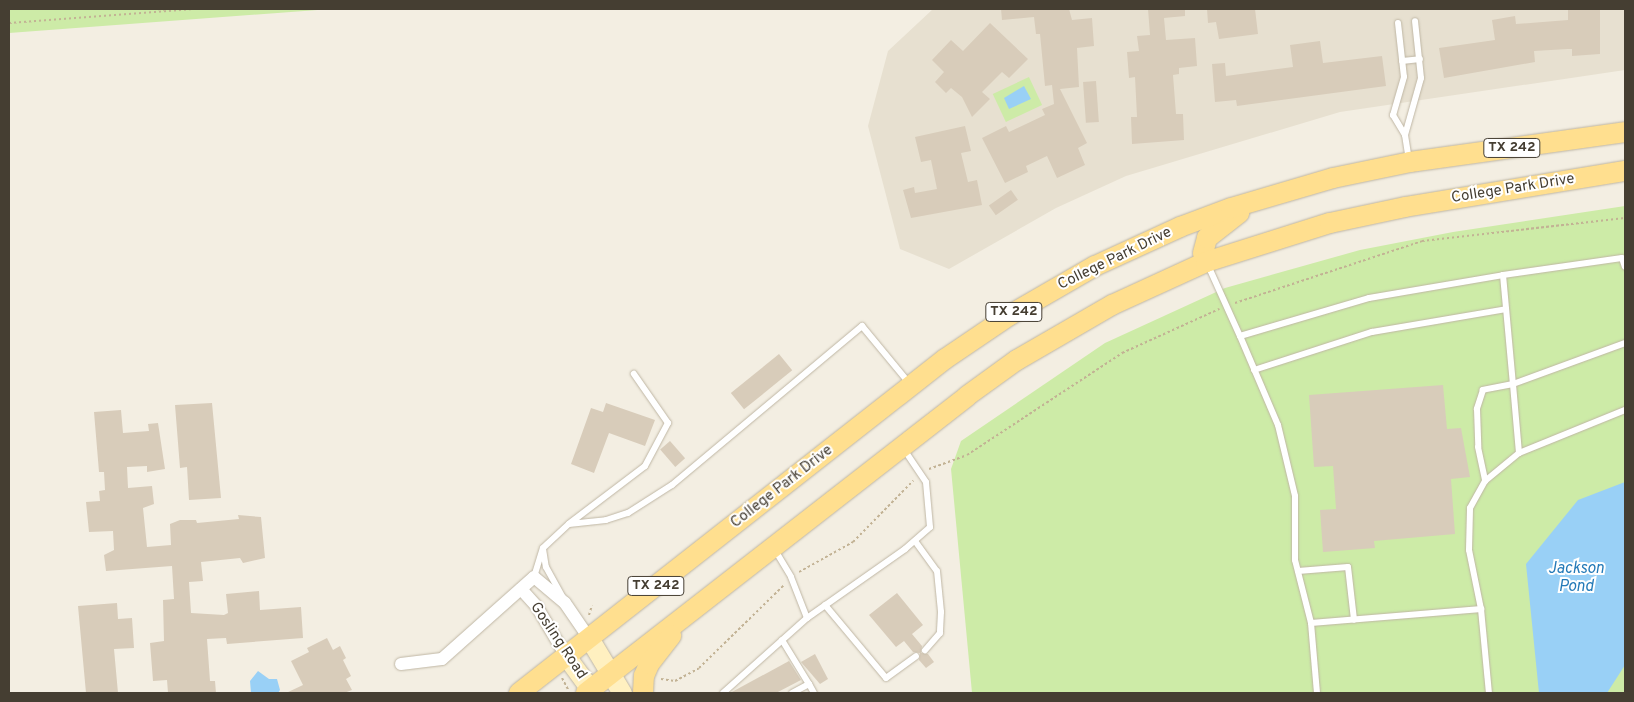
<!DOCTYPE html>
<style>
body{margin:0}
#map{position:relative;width:1634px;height:702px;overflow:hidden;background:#f3eee2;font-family:Overpass,sans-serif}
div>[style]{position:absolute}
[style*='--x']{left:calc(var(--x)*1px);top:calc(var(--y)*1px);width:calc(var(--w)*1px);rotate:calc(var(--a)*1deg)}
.residential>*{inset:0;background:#e7e0d0}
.green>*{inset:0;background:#cdeba7;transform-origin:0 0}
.water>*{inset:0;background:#99d0f6}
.building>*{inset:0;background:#d8ccba;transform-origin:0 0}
.path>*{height:2px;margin-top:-1px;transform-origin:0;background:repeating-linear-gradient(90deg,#c2b294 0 2.5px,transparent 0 5px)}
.roads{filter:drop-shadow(0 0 1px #bfb6a4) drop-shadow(0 0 1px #bfb6a4)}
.service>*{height:6px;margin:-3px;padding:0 3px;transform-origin:3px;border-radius:3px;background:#fff}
.minor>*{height:12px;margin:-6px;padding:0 6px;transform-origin:6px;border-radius:6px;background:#fff}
.secondary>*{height:19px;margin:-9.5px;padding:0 9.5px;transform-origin:9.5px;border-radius:9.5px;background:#fff0c0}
.primary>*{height:20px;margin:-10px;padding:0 10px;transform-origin:10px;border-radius:10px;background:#ffdf8f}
span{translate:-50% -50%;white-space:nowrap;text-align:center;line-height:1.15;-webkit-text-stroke:4px #fff;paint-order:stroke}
.shield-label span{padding:1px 4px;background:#fff;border:1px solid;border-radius:4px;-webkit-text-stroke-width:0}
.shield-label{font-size:14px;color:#453e32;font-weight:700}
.street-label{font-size:15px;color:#453e32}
.water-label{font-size:16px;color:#247ab8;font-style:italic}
.frame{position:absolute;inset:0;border:10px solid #453e32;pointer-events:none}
</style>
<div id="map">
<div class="residential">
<div style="clip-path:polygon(933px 9px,1625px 9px,1625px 70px,1340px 112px,1126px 176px,1056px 208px,949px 269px,900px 249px,868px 126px,888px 51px)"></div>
</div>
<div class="green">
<div style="clip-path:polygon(9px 9px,331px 9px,9px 33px)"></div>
<div style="left:1029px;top:77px;width:31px;height:40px;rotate:65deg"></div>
<div style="clip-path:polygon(1625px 206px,1625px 693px,972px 693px,951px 469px,961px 441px,1105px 343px,1225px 288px,1360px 250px,1453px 232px)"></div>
</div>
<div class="water">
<div style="clip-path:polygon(1024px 86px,1031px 99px,1009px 109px,1004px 98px)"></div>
<div style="clip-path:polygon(1625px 482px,1625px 665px,1607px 693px,1539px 693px,1526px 564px,1578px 500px)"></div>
<div style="clip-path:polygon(258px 671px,269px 679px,277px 679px,280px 690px,278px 693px,251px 693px,250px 681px)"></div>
</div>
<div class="building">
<div style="clip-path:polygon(1001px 9px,1069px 9px,1072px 20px,1092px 18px,1094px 46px,1077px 48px,1079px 87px,1060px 89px,1087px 143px,1078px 148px,1085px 165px,1057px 178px,1047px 156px,1026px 166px,1028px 172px,1005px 183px,982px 138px,1006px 126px,1009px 132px,1045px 115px,1042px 109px,1054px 104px,1052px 85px,1045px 86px,1040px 34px,1036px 34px,1034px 17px,1002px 20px)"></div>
<div style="clip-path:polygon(1148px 9px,1185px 9px,1185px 16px,1164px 18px,1166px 40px,1195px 38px,1197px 66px,1179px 68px,1179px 74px,1173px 75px,1176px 114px,1183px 114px,1184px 140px,1132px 144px,1131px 117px,1137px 117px,1135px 77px,1129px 78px,1127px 52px,1139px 51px,1137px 36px,1150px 35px)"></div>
<div style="clip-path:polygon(1207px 9px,1255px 9px,1258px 34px,1219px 39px,1216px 22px,1208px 23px)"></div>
<div style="clip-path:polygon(1568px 9px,1600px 9px,1600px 54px,1572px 56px,1572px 49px,1568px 49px,1534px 51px,1535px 62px,1444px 78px,1439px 48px,1495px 40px,1492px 20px,1515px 16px,1516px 24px,1568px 20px)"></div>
<div style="clip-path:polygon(990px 23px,1028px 59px,1009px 78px,1002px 72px,982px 92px,990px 99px,972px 117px,962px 97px,951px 88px,946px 93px,935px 82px,944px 72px,932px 60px,951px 40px,963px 51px)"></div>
<div style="clip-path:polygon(1320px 41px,1323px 63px,1382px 56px,1386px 86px,1237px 106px,1236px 100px,1215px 102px,1212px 64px,1225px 63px,1226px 76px,1293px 67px,1290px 45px)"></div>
<div style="left:1096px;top:81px;width:41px;height:13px;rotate:86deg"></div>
<div style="clip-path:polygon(965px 126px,971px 151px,961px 153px,968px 182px,977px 180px,982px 205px,911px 218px,903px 190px,914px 187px,915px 193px,937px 189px,931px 160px,921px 162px,915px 137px)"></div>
<div style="left:1011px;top:190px;width:12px;height:27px;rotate:55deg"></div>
<div style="left:779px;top:354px;width:21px;height:62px;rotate:51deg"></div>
<div style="clip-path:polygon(1443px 385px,1447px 429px,1461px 428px,1470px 477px,1451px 479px,1455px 534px,1374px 541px,1375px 548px,1323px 552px,1320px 510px,1336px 509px,1333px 466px,1314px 467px,1309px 395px)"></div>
<div style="clip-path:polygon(212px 403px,221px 498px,189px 500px,187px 467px,180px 468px,175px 405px)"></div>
<div style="clip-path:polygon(606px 403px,655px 420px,645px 446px,609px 433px,594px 473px,571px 464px,591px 408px,603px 412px)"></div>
<div style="clip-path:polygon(121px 410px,123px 433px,149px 431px,148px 424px,158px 423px,165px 469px,147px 472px,147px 466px,127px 467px,128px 488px,152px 486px,154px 504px,143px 508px,147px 547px,171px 545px,170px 524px,180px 520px,196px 520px,197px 523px,239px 519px,238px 515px,261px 517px,265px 558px,243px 563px,240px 558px,201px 562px,203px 581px,189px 582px,191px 613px,224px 615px,228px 613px,226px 594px,259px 591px,260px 610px,301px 607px,303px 638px,227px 644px,226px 638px,207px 639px,210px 681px,215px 681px,216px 693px,168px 693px,167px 680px,153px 681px,150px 643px,164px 641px,163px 600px,174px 599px,172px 566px,106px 571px,104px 555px,114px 550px,113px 531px,89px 532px,86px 502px,100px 501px,99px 491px,105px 490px,104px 472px,99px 472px,94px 412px)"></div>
<div style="left:670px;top:441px;width:23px;height:13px;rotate:49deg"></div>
<div style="clip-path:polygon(897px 593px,923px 625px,912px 634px,922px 646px,921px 653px,928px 654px,934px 662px,926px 668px,919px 660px,920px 653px,913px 652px,904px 641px,896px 647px,869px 615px)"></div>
<div style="clip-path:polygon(117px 603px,118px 619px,132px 618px,134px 648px,114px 649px,118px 693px,86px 693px,78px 606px)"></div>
<div style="clip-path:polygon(327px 638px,333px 650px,340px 646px,346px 658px,343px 660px,351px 676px,346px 679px,352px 690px,344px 693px,286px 693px,303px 685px,291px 661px,309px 652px,307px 648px)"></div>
<div style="clip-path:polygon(815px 654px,828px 679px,820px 684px,801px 662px)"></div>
<div style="clip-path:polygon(789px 661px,801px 680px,776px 693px,730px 693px)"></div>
</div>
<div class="path">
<div style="--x:9;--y:23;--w:189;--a:-4.3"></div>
<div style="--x:1235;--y:303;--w:197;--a:-18.3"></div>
<div style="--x:1422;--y:241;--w:204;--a:-6.5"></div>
<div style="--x:929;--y:469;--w:40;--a:-20.2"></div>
<div style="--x:967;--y:455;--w:186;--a:-33.3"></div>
<div style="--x:1122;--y:353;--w:107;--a:-24.4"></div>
<div style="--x:799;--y:572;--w:62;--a:-29.1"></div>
<div style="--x:853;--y:542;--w:86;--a:-45.5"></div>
<div style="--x:589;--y:615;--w:10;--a:-73"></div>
<div style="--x:562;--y:678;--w:15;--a:62"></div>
<div style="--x:661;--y:679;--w:14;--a:8"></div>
<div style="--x:675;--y:681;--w:27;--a:-28"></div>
<div style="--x:699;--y:668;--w:119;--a:-44.3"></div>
</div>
<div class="roads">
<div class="service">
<div style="--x:1398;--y:23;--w:54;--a:83.7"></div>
<div style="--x:1404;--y:77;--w:40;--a:106"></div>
<div style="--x:1393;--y:115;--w:23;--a:59"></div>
<div style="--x:1405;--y:135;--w:26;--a:81"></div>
<div style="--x:1402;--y:61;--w:18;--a:-6"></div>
<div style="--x:1405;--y:135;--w:59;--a:-74.3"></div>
<div style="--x:1421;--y:78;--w:57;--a:-96"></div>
<div style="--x:1207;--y:263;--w:80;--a:65.7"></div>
<div style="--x:1240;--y:336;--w:134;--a:-16.4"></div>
<div style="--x:1369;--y:298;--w:136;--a:-9.7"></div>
<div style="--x:1503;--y:275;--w:109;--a:84.8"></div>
<div style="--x:1513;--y:384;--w:119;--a:-20.1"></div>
<div style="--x:1503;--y:275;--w:120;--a:-8.1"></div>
<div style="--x:1622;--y:258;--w:9;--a:72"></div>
<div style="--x:1240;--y:336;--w:97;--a:66.9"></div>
<div style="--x:1278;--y:425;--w:73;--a:76.5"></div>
<div style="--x:1295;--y:496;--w:64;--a:90"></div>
<div style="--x:1295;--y:560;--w:65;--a:75.7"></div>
<div style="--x:1311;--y:623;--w:171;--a:-4.7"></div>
<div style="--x:1481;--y:609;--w:60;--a:-101.5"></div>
<div style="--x:1469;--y:550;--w:42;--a:-88.6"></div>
<div style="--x:1470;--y:508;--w:31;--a:-61"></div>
<div style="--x:1485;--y:481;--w:44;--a:-39.5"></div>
<div style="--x:1519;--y:453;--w:69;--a:-95"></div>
<div style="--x:1513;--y:384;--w:31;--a:169"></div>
<div style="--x:1483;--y:390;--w:20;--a:108"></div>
<div style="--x:1477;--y:409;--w:38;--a:88"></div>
<div style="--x:1478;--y:447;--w:35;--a:78"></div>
<div style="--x:1254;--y:370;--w:124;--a:-17.9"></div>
<div style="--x:1372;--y:332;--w:136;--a:-9.7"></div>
<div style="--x:1519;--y:453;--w:114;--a:-22.1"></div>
<div style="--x:570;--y:523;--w:94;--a:-37.2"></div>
<div style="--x:645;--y:466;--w:49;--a:-61.9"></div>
<div style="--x:668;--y:423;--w:60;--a:-124.8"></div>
<div style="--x:915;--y:541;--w:37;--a:54"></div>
<div style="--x:937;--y:571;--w:41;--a:84.4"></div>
<div style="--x:941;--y:612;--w:21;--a:93"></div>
<div style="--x:940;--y:633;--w:23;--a:131"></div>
<div style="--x:543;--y:549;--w:18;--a:81"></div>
<div style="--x:546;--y:567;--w:37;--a:61"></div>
<div style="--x:775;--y:550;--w:31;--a:59"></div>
<div style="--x:791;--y:577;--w:44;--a:68.7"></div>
<div style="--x:1298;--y:571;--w:50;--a:-4.6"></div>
<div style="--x:1348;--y:567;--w:53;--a:83.5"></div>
<div style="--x:534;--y:577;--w:30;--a:-73"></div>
<div style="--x:543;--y:548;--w:35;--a:-43"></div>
<div style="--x:569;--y:524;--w:37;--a:-6"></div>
<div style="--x:606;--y:520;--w:23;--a:-18"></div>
<div style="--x:628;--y:513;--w:52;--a:-32.5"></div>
<div style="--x:672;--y:485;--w:248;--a:-39.9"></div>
<div style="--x:862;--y:326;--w:75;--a:50.4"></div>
<div style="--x:825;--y:605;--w:95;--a:50.1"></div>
<div style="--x:886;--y:678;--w:37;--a:-36"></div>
<div style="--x:1481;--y:609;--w:84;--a:84.6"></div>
<div style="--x:1311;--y:623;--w:70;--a:85.1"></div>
<div style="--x:782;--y:640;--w:52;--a:58.5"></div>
<div style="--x:809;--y:684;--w:19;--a:152"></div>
<div style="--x:809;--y:684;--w:10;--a:61"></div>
<div style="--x:723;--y:693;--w:113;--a:-41.8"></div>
<div style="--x:807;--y:618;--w:120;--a:-35.1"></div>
<div style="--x:905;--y:549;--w:33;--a:-41"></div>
<div style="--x:930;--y:527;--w:45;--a:-95.1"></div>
<div style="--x:926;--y:482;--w:40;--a:-124"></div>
</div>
<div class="minor">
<div style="--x:521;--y:589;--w:24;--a:48"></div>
<div style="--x:537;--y:607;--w:57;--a:59.4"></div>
<div style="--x:401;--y:664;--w:41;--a:-7"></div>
<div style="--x:442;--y:659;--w:123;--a:-41.7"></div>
<div style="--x:534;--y:577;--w:40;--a:40"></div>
<div style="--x:565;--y:603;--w:42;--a:55.6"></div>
</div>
<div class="secondary">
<div style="--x:589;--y:638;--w:64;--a:59"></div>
<div style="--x:566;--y:656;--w:46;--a:53.9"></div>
</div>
<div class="primary">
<div style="--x:1206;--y:262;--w:9;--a:-108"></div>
<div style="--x:1203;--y:253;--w:16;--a:-75"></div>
<div style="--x:1207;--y:238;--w:41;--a:-38"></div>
<div style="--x:519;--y:693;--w:541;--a:-38.1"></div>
<div style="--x:945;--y:359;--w:78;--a:-34.1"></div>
<div style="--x:1010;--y:315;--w:98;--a:-30"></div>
<div style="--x:1095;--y:266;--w:94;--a:-24.6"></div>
<div style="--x:1180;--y:227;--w:54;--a:-20.4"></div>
<div style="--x:1231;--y:208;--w:106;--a:-16.4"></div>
<div style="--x:1333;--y:178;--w:79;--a:-11.7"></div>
<div style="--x:1410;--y:162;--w:217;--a:-7.9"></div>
<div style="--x:586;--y:693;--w:483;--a:-37.9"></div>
<div style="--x:967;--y:396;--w:62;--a:-35.8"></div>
<div style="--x:1017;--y:360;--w:110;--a:-30.1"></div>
<div style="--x:1112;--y:305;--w:103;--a:-24.6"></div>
<div style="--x:1206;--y:262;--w:130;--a:-17.5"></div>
<div style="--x:1330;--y:223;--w:77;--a:-12"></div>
<div style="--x:1405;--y:207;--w:223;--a:-9.3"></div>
<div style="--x:643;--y:693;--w:17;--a:-87"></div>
<div style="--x:644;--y:676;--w:13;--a:-67"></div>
<div style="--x:649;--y:664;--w:36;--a:-52"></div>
</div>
</div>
<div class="shield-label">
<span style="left:1512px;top:148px">TX 242</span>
<span style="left:1014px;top:312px">TX 242</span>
<span style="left:656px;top:586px">TX 242</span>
</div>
<div class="street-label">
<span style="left:1513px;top:189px;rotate:-9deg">College Park Drive</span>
<span style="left:1115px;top:259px;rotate:-26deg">College Park Drive</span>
<span style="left:782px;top:487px;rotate:-38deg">College Park Drive</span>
<span style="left:558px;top:641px;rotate:56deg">Gosling Road</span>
</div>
<div class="water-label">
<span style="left:1576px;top:578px">Jackson<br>Pond</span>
</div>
<div class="frame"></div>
</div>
